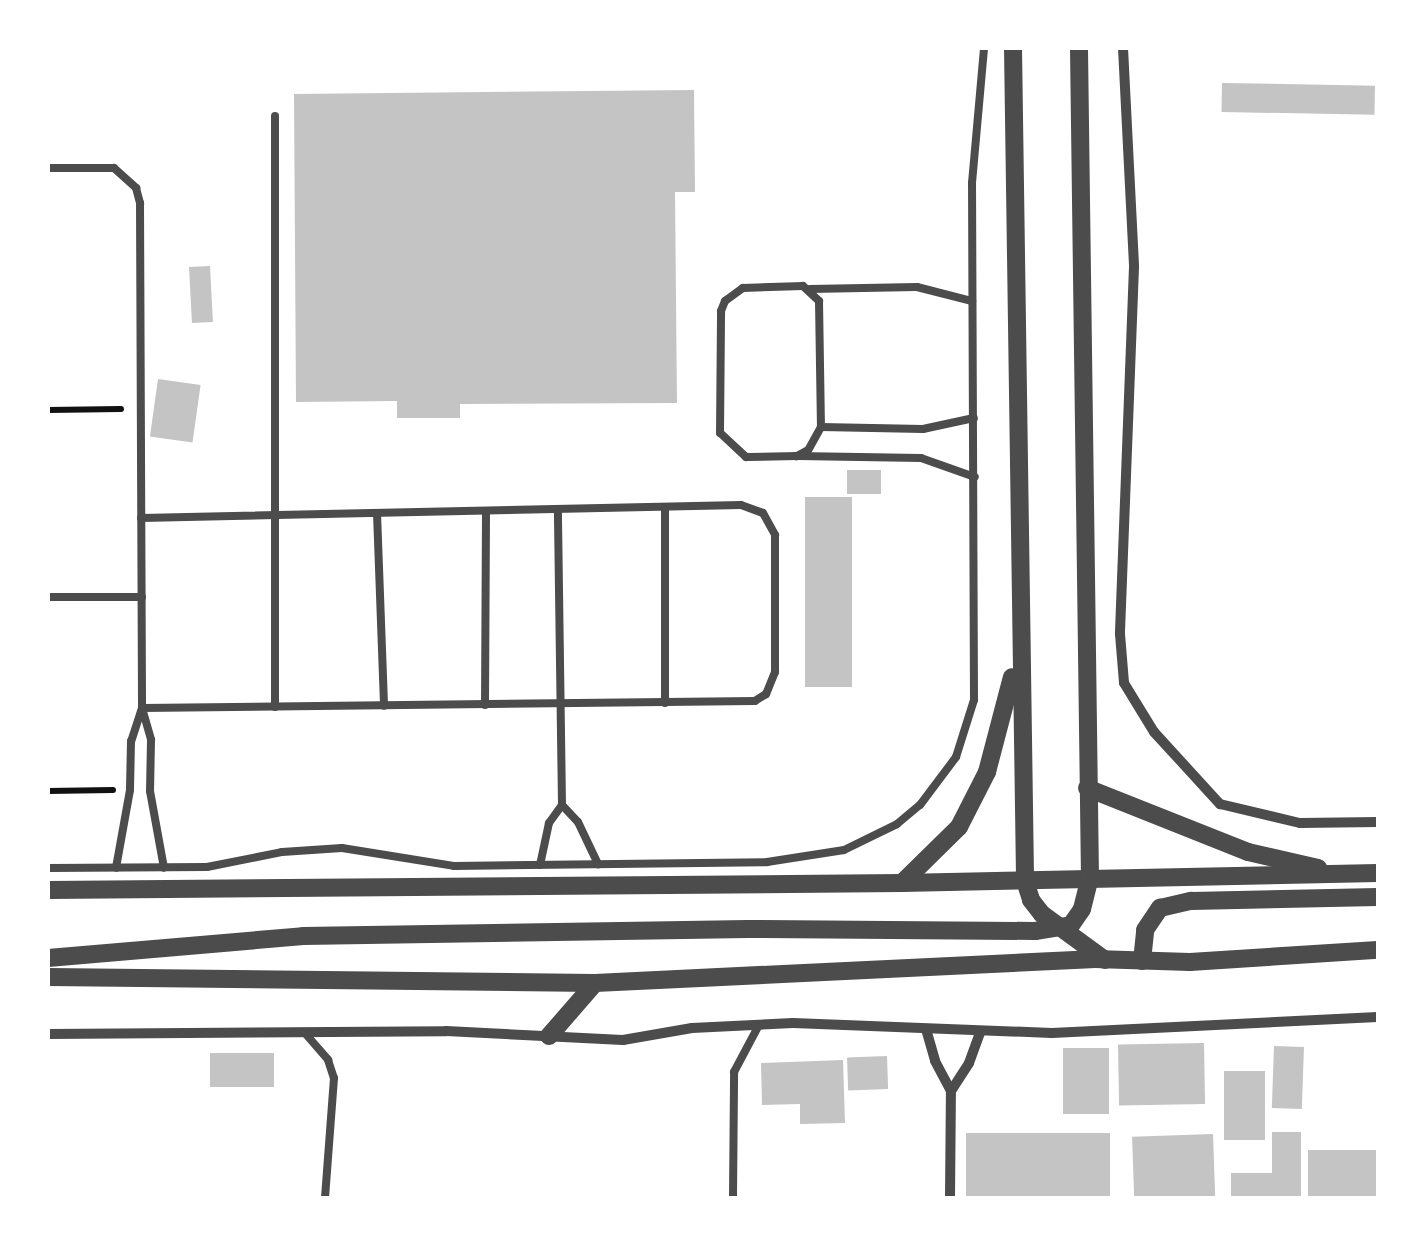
<!DOCTYPE html>
<style>
body{margin:0}
#map{position:relative;width:1426px;height:1246px;overflow:hidden;background:#fff;font-family:"Zilla Slab",serif}
div>[style]{position:absolute}
[style*='--x']{left:calc(var(--x)*1px);top:calc(var(--y)*1px);width:calc(var(--w)*1px);rotate:calc(var(--a)*1deg)}
.building>*{inset:0;background:#c4c4c4;transform-origin:0 0}
.path>*{height:6px;margin:-3px;padding:0 3px;transform-origin:3px;border-radius:3px;background:#111}
.service>*{height:8px;margin:-4px;padding:0 4px;transform-origin:4px;border-radius:4px;background:#4c4c4c}
.minor>*{height:10px;margin:-5px;padding:0 5px;transform-origin:5px;border-radius:5px;background:#4c4c4c}
.tertiary>*{height:18px;margin:-9px;padding:0 9px;transform-origin:9px;border-radius:9px;background:#4c4c4c}
span{translate:-50% -50%;white-space:nowrap;text-align:center;line-height:1.15;-webkit-text-stroke:9px #fff;paint-order:stroke}
.frame{position:absolute;inset:0;border:50px solid #fff;pointer-events:none}
</style>
<div id="map">
<div class="building">
<div style="left:1222px;top:83px;width:153px;height:29px;rotate:1deg"></div>
<div style="clip-path:polygon(694px 90px,695px 192px,675px 192px,677px 403px,460px 404px,460px 418px,397px 418px,397px 401px,296px 402px,294px 94px)"></div>
<div style="left:210px;top:266px;width:56px;height:21px;rotate:87deg"></div>
<div style="left:158px;top:379px;width:43px;height:58px;rotate:8deg"></div>
<div style="left:847px;top:470px;width:34px;height:24px"></div>
<div style="left:805px;top:497px;width:47px;height:190px"></div>
<div style="left:1204px;top:1043px;width:61px;height:86px;rotate:89deg"></div>
<div style="left:1274px;top:1046px;width:30px;height:62px;rotate:2deg"></div>
<div style="left:1063px;top:1048px;width:46px;height:66px"></div>
<div style="left:274px;top:1053px;width:34px;height:64px;rotate:90deg"></div>
<div style="left:887px;top:1056px;width:33px;height:40px;rotate:88deg"></div>
<div style="clip-path:polygon(843px 1060px,845px 1123px,800px 1124px,800px 1104px,762px 1105px,761px 1063px)"></div>
<div style="left:1224px;top:1071px;width:41px;height:69px"></div>
<div style="clip-path:polygon(1272px 1132px,1301px 1132px,1301px 1198px,1231px 1198px,1231px 1173px,1272px 1173px)"></div>
<div style="left:966px;top:1133px;width:144px;height:65px"></div>
<div style="left:1213px;top:1134px;width:64px;height:81px;rotate:88deg"></div>
<div style="left:1378px;top:1150px;width:48px;height:70px;rotate:90deg"></div>
</div>
<div class="path">
<div style="--x:48;--y:410;--w:73;--a:-0.8"></div>
<div style="--x:48;--y:791;--w:65;--a:-0.9"></div>
</div>
<div class="service">
<div style="--x:48;--y:168;--w:66;--a:0"></div>
<div style="--x:114;--y:168;--w:30;--a:42"></div>
<div style="--x:136;--y:188;--w:16;--a:75"></div>
<div style="--x:140;--y:203;--w:505;--a:89.77"></div>
<div style="--x:142;--y:708;--w:35;--a:108"></div>
<div style="--x:131;--y:741;--w:49;--a:91.2"></div>
<div style="--x:130;--y:790;--w:79;--a:100.2"></div>
<div style="--x:803;--y:286;--w:22;--a:43"></div>
<div style="--x:819;--y:301;--w:126;--a:89.1"></div>
<div style="--x:821;--y:427;--w:26;--a:119"></div>
<div style="--x:808;--y:450;--w:13;--a:151"></div>
<div style="--x:797;--y:456;--w:51;--a:178.9"></div>
<div style="--x:746;--y:457;--w:35;--a:-137"></div>
<div style="--x:720;--y:433;--w:122;--a:-89.5"></div>
<div style="--x:721;--y:311;--w:11;--a:-68"></div>
<div style="--x:725;--y:301;--w:22;--a:-36"></div>
<div style="--x:743;--y:288;--w:60;--a:-1.9"></div>
<div style="--x:810;--y:289;--w:107;--a:-1.1"></div>
<div style="--x:917;--y:287;--w:57;--a:14.3"></div>
<div style="--x:821;--y:427;--w:102;--a:1.1"></div>
<div style="--x:923;--y:429;--w:52;--a:-12.2"></div>
<div style="--x:797;--y:456;--w:124;--a:0.9"></div>
<div style="--x:921;--y:458;--w:57;--a:19.4"></div>
<div style="--x:377;--y:513;--w:193;--a:87.9"></div>
<div style="--x:141;--y:518;--w:600;--a:-1.24"></div>
<div style="--x:741;--y:505;--w:23;--a:20"></div>
<div style="--x:763;--y:513;--w:25;--a:61"></div>
<div style="--x:775;--y:535;--w:137;--a:90"></div>
<div style="--x:775;--y:672;--w:24;--a:112"></div>
<div style="--x:766;--y:694;--w:13;--a:148"></div>
<div style="--x:755;--y:701;--w:613;--a:179.35"></div>
<div style="--x:48;--y:597;--w:94;--a:0"></div>
<div style="--x:665;--y:703;--w:196;--a:-90"></div>
<div style="--x:485;--y:705;--w:194;--a:-89.7"></div>
<div style="--x:275;--y:707;--w:591;--a:-90"></div>
<div style="--x:142;--y:708;--w:33;--a:74"></div>
<div style="--x:151;--y:740;--w:51;--a:91.1"></div>
<div style="--x:150;--y:791;--w:78;--a:79.7"></div>
<div style="--x:562;--y:805;--w:23;--a:47"></div>
<div style="--x:578;--y:822;--w:47;--a:64.5"></div>
<div style="--x:540;--y:865;--w:43;--a:-77.9"></div>
<div style="--x:549;--y:823;--w:22;--a:-54"></div>
<div style="--x:562;--y:805;--w:296;--a:-90.8"></div>
<div style="--x:48;--y:868;--w:159;--a:-0.4"></div>
<div style="--x:207;--y:867;--w:76;--a:-11.3"></div>
<div style="--x:282;--y:852;--w:60;--a:-3.8"></div>
<div style="--x:342;--y:848;--w:113;--a:9.1"></div>
<div style="--x:454;--y:866;--w:313;--a:-0.7"></div>
<div style="--x:767;--y:862;--w:78;--a:-8.9"></div>
<div style="--x:844;--y:850;--w:59;--a:-26.1"></div>
<div style="--x:897;--y:824;--w:30;--a:-40"></div>
<div style="--x:920;--y:805;--w:60;--a:-53.1"></div>
<div style="--x:956;--y:757;--w:60;--a:-72.5"></div>
<div style="--x:974;--y:700;--w:517;--a:-90.22"></div>
<div style="--x:972;--y:183;--w:136;--a:-84.9"></div>
<div style="--x:304;--y:1032;--w:37;--a:49"></div>
<div style="--x:328;--y:1060;--w:19;--a:72"></div>
<div style="--x:334;--y:1078;--w:120;--a:94.3"></div>
<div style="--x:733;--y:1198;--w:126;--a:-89.5"></div>
<div style="--x:734;--y:1072;--w:53;--a:-62"></div>
</div>
<div class="minor">
<div style="--x:1123;--y:48;--w:219;--a:87.1"></div>
<div style="--x:1134;--y:267;--w:367;--a:92.2"></div>
<div style="--x:1120;--y:634;--w:49;--a:85.3"></div>
<div style="--x:1124;--y:683;--w:57;--a:58.5"></div>
<div style="--x:1154;--y:732;--w:98;--a:47.5"></div>
<div style="--x:1220;--y:804;--w:82;--a:13.4"></div>
<div style="--x:1300;--y:823;--w:78;--a:-0.7"></div>
<div style="--x:926;--y:1029;--w:33;--a:74"></div>
<div style="--x:935;--y:1061;--w:34;--a:62"></div>
<div style="--x:48;--y:1034;--w:398;--a:-0.4"></div>
<div style="--x:446;--y:1031;--w:177;--a:2.9"></div>
<div style="--x:623;--y:1040;--w:70;--a:-9.9"></div>
<div style="--x:692;--y:1028;--w:101;--a:-2.8"></div>
<div style="--x:793;--y:1023;--w:259;--a:2.2"></div>
<div style="--x:1052;--y:1033;--w:326;--a:-2.8"></div>
<div style="--x:951;--y:1091;--w:33;--a:-57"></div>
<div style="--x:969;--y:1063;--w:33;--a:-70"></div>
<div style="--x:950;--y:1198;--w:107;--a:-89.5"></div>
</div>
<div class="tertiary">
<div style="--x:1013;--y:48;--w:833;--a:89.17"></div>
<div style="--x:1025;--y:881;--w:20;--a:72"></div>
<div style="--x:1031;--y:900;--w:18;--a:52"></div>
<div style="--x:1042;--y:914;--w:78;--a:36.1"></div>
<div style="--x:1087;--y:788;--w:173;--a:21.7"></div>
<div style="--x:1248;--y:852;--w:72;--a:12.9"></div>
<div style="--x:902;--y:883;--w:80;--a:-44.5"></div>
<div style="--x:959;--y:827;--w:62;--a:-63"></div>
<div style="--x:987;--y:772;--w:98;--a:-75.3"></div>
<div style="--x:48;--y:890;--w:854;--a:-0.47"></div>
<div style="--x:902;--y:883;--w:476;--a:-1.2"></div>
<div style="--x:48;--y:958;--w:256;--a:-4.9"></div>
<div style="--x:303;--y:936;--w:445;--a:-0.9"></div>
<div style="--x:748;--y:929;--w:287;--a:0.4"></div>
<div style="--x:1035;--y:931;--w:36;--a:-9"></div>
<div style="--x:1071;--y:925;--w:19;--a:-55"></div>
<div style="--x:1082;--y:909;--w:32;--a:-76"></div>
<div style="--x:1090;--y:878;--w:830;--a:-90.76"></div>
<div style="--x:1142;--y:961;--w:31;--a:-84"></div>
<div style="--x:1145;--y:930;--w:27;--a:-56"></div>
<div style="--x:1160;--y:908;--w:32;--a:-13"></div>
<div style="--x:1191;--y:901;--w:187;--a:-1.2"></div>
<div style="--x:48;--y:977;--w:547;--a:0.63"></div>
<div style="--x:595;--y:983;--w:501;--a:-2.75"></div>
<div style="--x:1095;--y:959;--w:95;--a:1.8"></div>
<div style="--x:1190;--y:962;--w:188;--a:-3.7"></div>
<div style="--x:549;--y:1036;--w:70;--a:-49"></div>
</div>
<div class="frame"></div>
</div>
